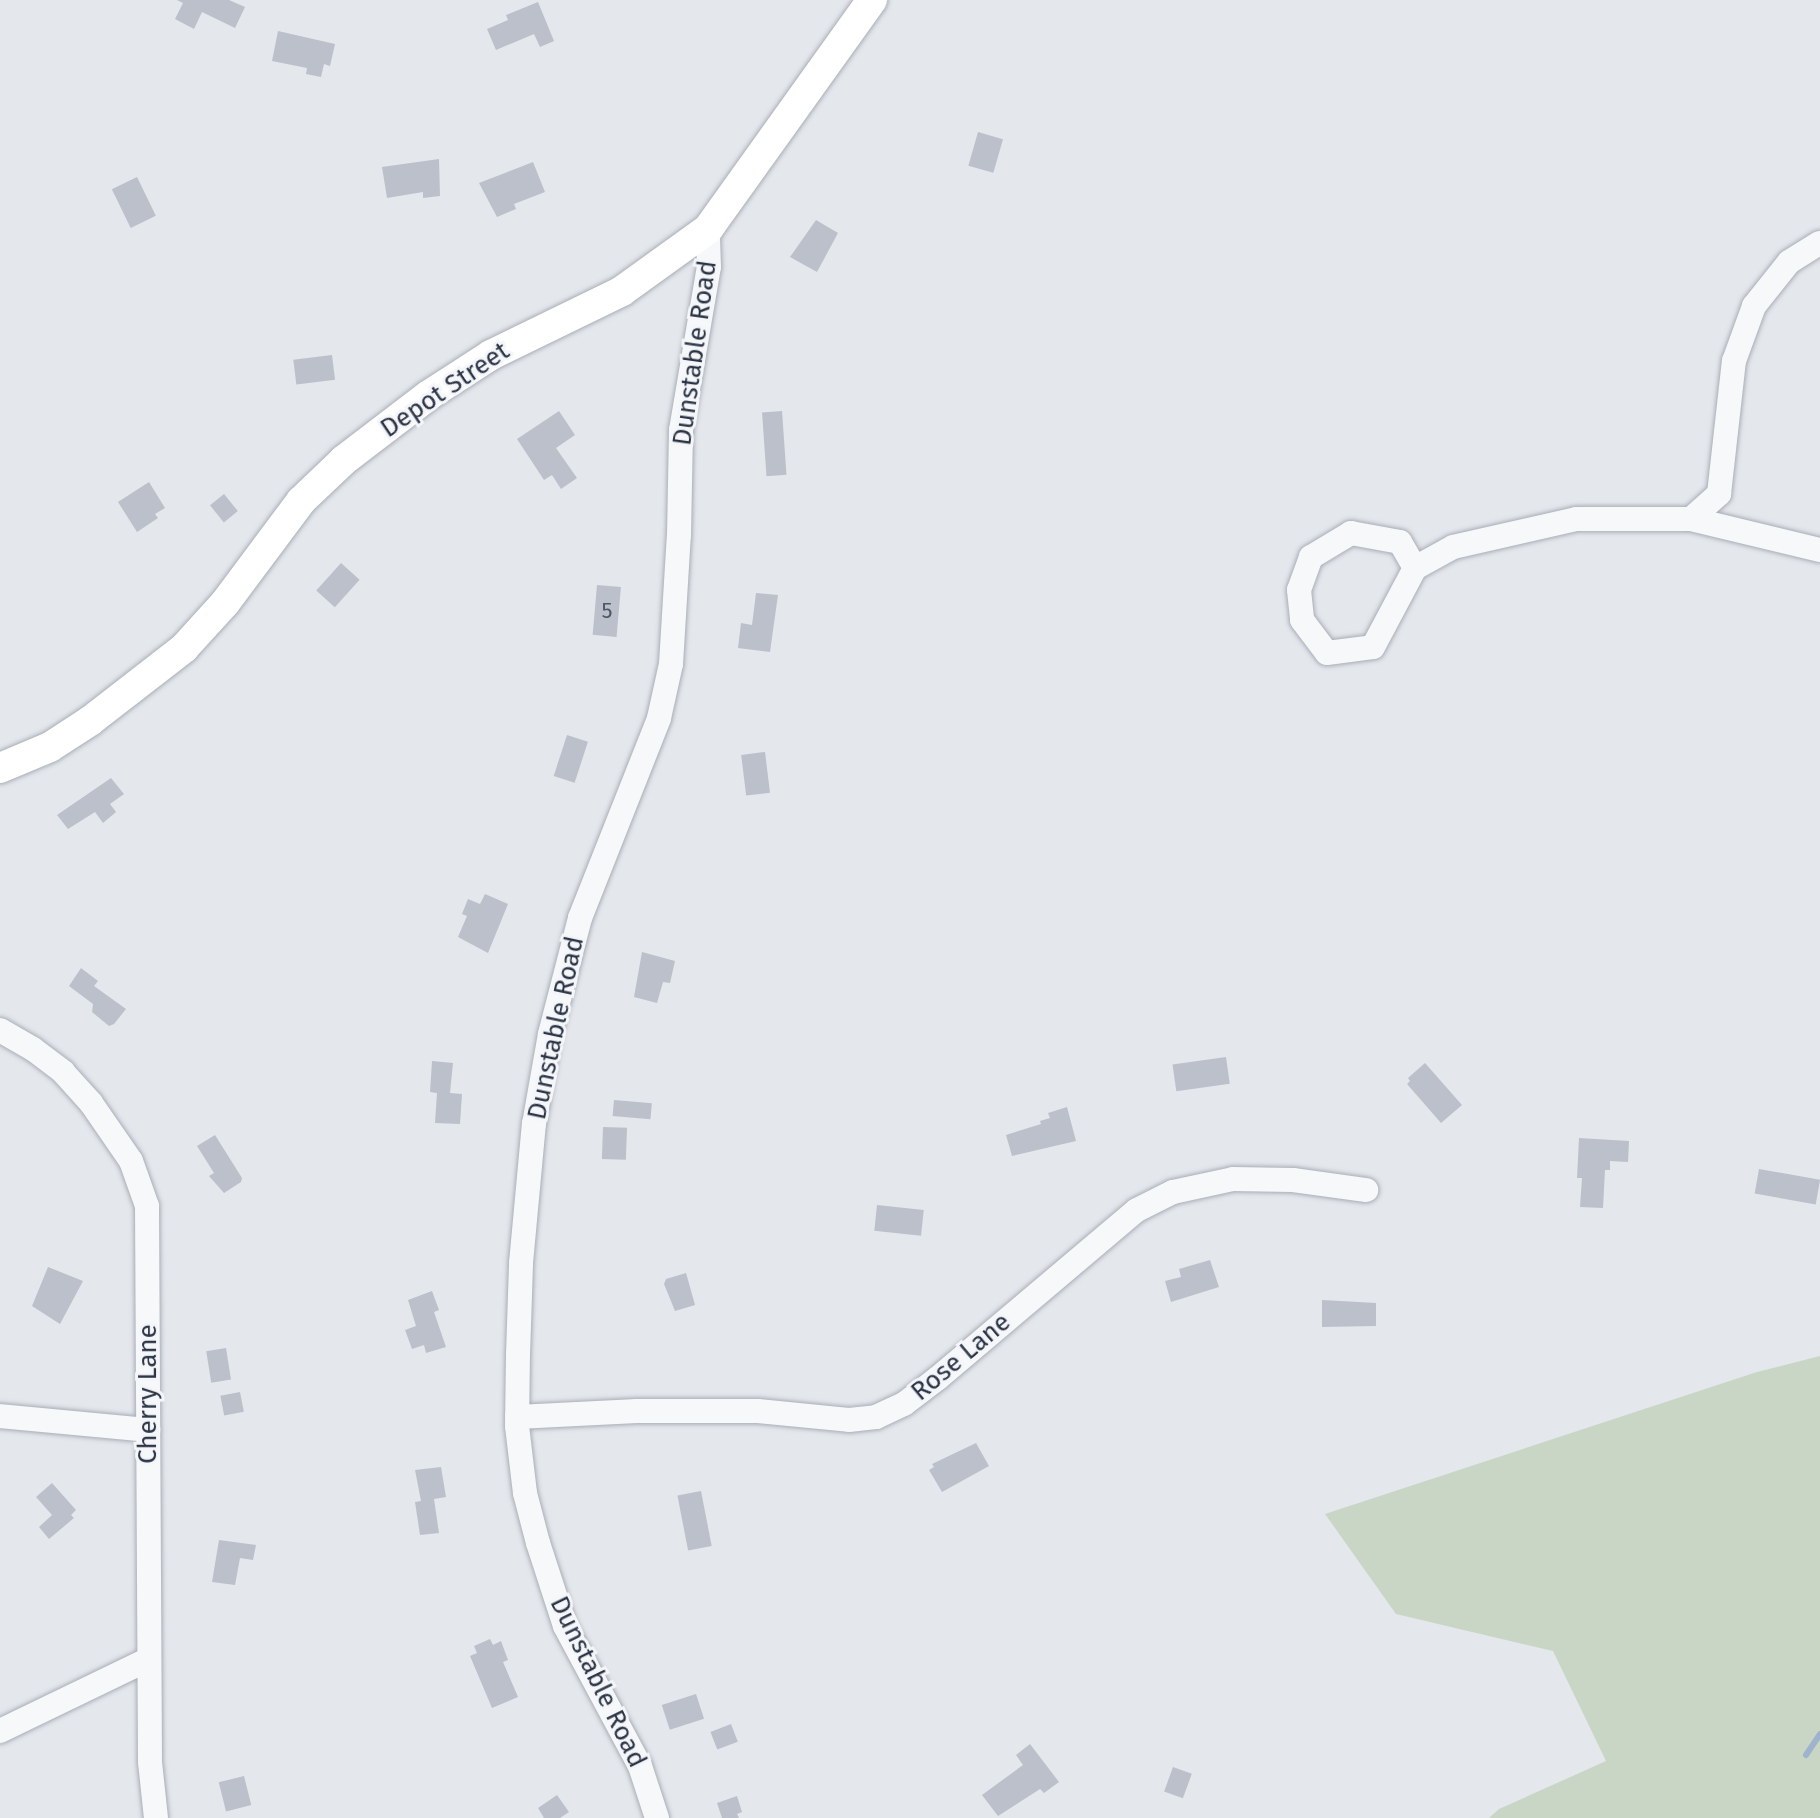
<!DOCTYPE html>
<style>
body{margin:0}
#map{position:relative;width:1820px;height:1818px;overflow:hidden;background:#e4e7ec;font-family:"Fira Sans",sans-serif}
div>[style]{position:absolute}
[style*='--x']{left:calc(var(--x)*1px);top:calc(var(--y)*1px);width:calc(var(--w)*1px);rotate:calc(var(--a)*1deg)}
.green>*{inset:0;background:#c9d6c5}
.stream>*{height:6px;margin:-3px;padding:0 3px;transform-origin:3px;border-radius:3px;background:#9fb4cc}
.building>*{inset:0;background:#bbc0ca;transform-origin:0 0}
.roads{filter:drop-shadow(0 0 2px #a9aeb7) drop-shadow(0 0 2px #a9aeb7)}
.minor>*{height:24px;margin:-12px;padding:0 12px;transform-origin:12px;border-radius:12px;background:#f7f8fa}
.major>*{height:30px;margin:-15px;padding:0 15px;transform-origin:15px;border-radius:15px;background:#fff}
span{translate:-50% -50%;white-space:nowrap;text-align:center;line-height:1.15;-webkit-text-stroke:6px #f4f6f9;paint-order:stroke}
.number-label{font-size:22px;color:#4f5766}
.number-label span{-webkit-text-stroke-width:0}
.street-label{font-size:26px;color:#2b3445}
</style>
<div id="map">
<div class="green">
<div style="clip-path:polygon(1820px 1356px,1820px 1818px,1489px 1818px,1499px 1809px,1606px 1761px,1553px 1651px,1396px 1614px,1325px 1514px,1757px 1372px)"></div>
</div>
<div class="stream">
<div style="--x:1806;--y:1755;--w:25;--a:-56"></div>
</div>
<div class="building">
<div style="clip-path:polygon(177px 0,229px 0,245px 7px,235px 28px,202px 12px,194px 29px,175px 19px,183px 3px)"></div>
<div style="clip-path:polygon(538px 2px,554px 41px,540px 47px,534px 34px,496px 50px,487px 29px,508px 20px,506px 15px)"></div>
<div style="clip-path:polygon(278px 31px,335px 44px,330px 66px,324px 64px,321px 77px,306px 74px,307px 68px,272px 61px)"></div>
<div style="left:978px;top:132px;width:26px;height:35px;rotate:16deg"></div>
<div style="clip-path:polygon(439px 159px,440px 196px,423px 198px,423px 192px,387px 198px,382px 167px)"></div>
<div style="clip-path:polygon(533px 162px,545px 192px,514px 204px,516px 209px,497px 217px,479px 183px)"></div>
<div style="left:137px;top:177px;width:43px;height:28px;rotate:64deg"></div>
<div style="clip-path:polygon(816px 220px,838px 233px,817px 272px,790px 257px)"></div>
<div style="left:332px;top:355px;width:25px;height:39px;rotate:83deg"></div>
<div style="clip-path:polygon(559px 411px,575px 435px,556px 448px,577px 478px,561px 489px,552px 475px,544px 480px,517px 439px)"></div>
<div style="left:782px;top:411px;width:64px;height:20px;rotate:86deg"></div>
<div style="clip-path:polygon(149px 482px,165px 508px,155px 514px,158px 518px,137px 532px,118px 502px)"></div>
<div style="left:224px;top:494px;width:22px;height:18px;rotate:51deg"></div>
<div style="left:341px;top:563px;width:25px;height:37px;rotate:42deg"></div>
<div style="left:597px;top:585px;width:24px;height:50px;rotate:5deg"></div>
<div style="clip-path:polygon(756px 593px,778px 595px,770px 652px,738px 648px,741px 623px,752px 625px)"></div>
<div style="left:567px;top:735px;width:22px;height:43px;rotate:18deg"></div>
<div style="left:765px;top:752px;width:41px;height:24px;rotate:83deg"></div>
<div style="clip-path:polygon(111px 778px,124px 794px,110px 804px,116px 812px,103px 823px,95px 812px,68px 829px,57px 815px)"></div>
<div style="clip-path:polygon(485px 894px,508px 904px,488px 953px,458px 937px,467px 916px,462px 914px,468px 899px,480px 904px)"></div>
<div style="clip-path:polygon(642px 952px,675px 961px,670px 983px,663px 982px,657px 1003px,634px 997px)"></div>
<div style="clip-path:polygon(81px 968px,98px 981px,94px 986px,126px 1009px,114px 1024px,109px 1026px,92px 1012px,93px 1004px,69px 986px)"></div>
<div style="left:1226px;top:1057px;width:27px;height:54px;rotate:82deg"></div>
<div style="clip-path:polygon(432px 1061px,453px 1063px,450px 1093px,462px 1094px,460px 1124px,435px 1123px,437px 1093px,430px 1092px)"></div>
<div style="clip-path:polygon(1425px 1063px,1462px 1105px,1441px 1123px,1407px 1084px,1410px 1081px,1408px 1078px)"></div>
<div style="left:614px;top:1100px;width:38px;height:16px;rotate:5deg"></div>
<div style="clip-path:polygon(1067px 1107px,1076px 1141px,1012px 1156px,1006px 1135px,1041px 1124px,1040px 1121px,1050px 1118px,1048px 1113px)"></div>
<div style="left:603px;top:1127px;width:24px;height:32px;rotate:2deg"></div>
<div style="clip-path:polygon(215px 1135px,242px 1178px,241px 1182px,224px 1193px,209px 1176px,214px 1173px,197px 1146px)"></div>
<div style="clip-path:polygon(1579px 1138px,1629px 1141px,1628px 1162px,1610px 1161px,1610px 1170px,1605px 1170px,1603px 1208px,1580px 1207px,1582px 1178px,1577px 1178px)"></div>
<div style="left:1759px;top:1169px;width:62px;height:25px;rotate:10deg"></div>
<div style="left:877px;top:1205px;width:47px;height:26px;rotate:6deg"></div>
<div style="clip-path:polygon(1210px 1260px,1219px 1287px,1171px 1302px,1165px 1281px,1181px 1277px,1179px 1269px)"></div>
<div style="clip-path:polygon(48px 1267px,83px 1281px,60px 1324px,32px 1306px)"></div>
<div style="clip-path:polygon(686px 1273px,695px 1305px,675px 1311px,664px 1284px,666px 1279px)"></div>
<div style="clip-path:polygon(432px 1291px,439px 1310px,434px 1312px,446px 1347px,426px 1353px,424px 1345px,412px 1349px,405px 1330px,416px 1326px,408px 1300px)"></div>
<div style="clip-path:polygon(1322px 1300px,1376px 1303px,1376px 1326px,1322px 1327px)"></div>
<div style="left:226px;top:1348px;width:32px;height:20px;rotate:81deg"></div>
<div style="left:240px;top:1392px;width:20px;height:20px;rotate:79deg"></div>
<div style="clip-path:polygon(976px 1443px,989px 1466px,942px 1492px,929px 1470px,934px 1467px,932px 1464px)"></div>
<div style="clip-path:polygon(441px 1467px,446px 1497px,434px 1499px,439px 1533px,420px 1535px,415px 1502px,421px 1501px,415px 1470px)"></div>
<div style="clip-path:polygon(52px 1483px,76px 1510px,71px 1515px,74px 1518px,49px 1539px,39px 1527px,52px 1515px,36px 1497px)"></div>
<div style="left:701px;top:1491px;width:56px;height:24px;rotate:79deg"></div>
<div style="clip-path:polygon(219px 1540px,256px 1545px,253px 1560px,240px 1558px,235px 1585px,212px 1582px)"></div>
<div style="clip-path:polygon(490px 1639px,493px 1645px,501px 1641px,508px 1660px,503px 1662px,518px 1697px,492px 1708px,470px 1656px,477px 1653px,474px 1646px)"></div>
<div style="left:696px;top:1694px;width:26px;height:36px;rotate:72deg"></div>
<div style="left:731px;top:1724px;width:19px;height:22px;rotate:69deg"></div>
<div style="clip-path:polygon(1030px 1744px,1059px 1782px,1044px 1793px,1040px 1789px,998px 1816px,982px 1795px,1023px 1765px,1016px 1755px)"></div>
<div style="left:1173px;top:1767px;width:20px;height:26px;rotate:20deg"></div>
<div style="left:244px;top:1776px;width:30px;height:26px;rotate:76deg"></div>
<div style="clip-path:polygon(557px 1795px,569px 1812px,560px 1818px,544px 1818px,538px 1808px)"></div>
<div style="clip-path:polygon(737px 1796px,742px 1812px,737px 1814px,739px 1818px,722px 1818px,717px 1803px)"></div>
</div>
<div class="roads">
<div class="minor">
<div style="--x:1691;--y:519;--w:38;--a:-42"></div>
<div style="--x:1719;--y:494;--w:134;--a:-83.6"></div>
<div style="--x:1734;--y:361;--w:59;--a:-70"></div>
<div style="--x:1754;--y:306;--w:56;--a:-51.5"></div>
<div style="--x:1789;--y:262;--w:36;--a:-32"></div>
<div style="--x:1415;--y:568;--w:30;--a:-120"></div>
<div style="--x:1400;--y:542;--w:50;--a:-169.6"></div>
<div style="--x:1351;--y:533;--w:47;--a:149"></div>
<div style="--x:1311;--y:557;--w:35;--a:110"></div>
<div style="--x:1299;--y:590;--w:30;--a:84"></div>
<div style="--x:1302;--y:620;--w:41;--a:52.9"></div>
<div style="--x:1327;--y:653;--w:46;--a:-7.4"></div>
<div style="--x:1373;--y:647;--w:89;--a:-62"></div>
<div style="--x:1415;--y:568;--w:43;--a:-28.9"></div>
<div style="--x:1453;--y:547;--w:126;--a:-12.8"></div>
<div style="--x:1576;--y:519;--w:115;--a:0"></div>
<div style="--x:1691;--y:519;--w:133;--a:13.5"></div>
<div style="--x:0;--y:1030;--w:38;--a:30"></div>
<div style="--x:33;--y:1049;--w:38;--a:37"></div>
<div style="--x:63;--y:1072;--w:42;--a:47.9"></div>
<div style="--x:91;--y:1103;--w:70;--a:55.4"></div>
<div style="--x:131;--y:1161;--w:48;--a:70.4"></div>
<div style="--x:147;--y:1206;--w:556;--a:89.69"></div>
<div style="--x:150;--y:1762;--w:56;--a:83.9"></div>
<div style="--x:0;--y:1416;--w:149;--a:5.4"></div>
<div style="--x:517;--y:1417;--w:120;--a:-2.9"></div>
<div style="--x:637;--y:1411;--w:121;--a:0"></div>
<div style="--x:758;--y:1411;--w:91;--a:5.6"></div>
<div style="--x:849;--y:1420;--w:27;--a:-6"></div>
<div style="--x:876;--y:1417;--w:31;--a:-25"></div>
<div style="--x:904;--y:1404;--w:43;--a:-37.4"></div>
<div style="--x:938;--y:1378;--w:260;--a:-40.2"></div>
<div style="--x:1137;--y:1210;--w:40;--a:-26.6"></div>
<div style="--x:1173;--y:1192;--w:61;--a:-12.2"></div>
<div style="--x:1233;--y:1179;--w:60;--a:1"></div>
<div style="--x:1293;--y:1180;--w:74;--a:7.8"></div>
<div style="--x:0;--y:1731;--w:165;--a:-25.8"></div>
<div style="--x:657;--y:1818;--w:55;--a:-108.1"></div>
<div style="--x:640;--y:1766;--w:159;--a:-118.2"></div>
<div style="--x:565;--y:1626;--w:87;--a:-108"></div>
<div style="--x:538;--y:1543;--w:52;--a:-104.6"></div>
<div style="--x:525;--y:1493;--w:67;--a:-96.8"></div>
<div style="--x:517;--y:1426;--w:71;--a:-89.2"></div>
<div style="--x:518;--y:1355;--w:92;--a:-88.1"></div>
<div style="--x:521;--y:1263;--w:140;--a:-84.7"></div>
<div style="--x:534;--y:1124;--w:91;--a:-79.9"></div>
<div style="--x:550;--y:1034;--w:120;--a:-75.5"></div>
<div style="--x:580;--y:918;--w:215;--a:-68.4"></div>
<div style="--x:659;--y:718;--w:55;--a:-77.5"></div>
<div style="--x:671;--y:664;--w:129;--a:-86.5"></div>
<div style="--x:679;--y:535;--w:105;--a:-88.9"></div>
<div style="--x:681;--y:430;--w:165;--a:-80.3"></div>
<div style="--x:709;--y:267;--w:38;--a:-92"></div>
</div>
<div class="major">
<div style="--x:0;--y:768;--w:54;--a:-22.8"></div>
<div style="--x:50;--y:747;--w:48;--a:-33"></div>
<div style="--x:90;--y:721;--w:119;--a:-37.8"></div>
<div style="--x:184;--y:648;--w:61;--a:-47.7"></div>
<div style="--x:225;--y:603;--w:127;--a:-53.3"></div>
<div style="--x:301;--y:501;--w:59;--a:-43.6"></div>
<div style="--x:344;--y:460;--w:107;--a:-37.4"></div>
<div style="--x:429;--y:395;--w:74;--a:-32.8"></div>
<div style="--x:491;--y:355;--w:146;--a:-26"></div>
<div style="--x:622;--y:291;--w:106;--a:-35.8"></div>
<div style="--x:708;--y:229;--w:282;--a:-54.4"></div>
</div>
</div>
<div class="number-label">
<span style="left:607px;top:611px">5</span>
</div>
<div class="street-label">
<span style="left:695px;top:353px;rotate:-82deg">Dunstable Road</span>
<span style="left:445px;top:390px;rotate:-34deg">Depot Street</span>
<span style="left:556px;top:1028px;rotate:-78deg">Dunstable Road</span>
<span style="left:961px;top:1357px;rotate:-40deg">Rose Lane</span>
<span style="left:148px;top:1394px;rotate:-90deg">Cherry Lane</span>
<span style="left:598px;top:1682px;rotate:64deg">Dunstable Road</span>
</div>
</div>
